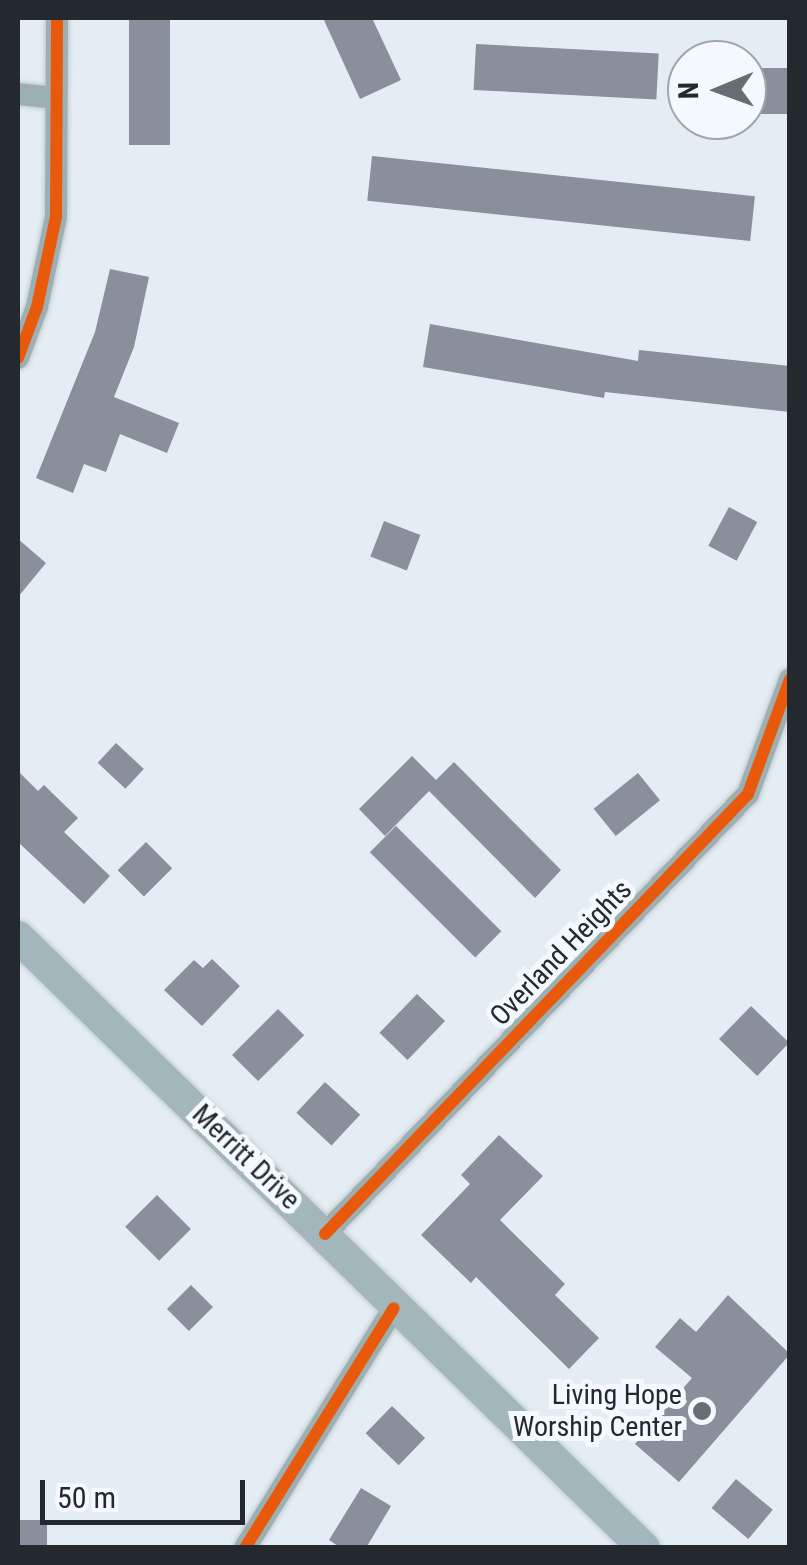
<!DOCTYPE html>
<style>
body{margin:0}
#map{position:relative;width:807px;height:1565px;overflow:hidden;background:#e4edf4;font-family:"Roboto Condensed",sans-serif}
div>[style]{position:absolute}
[style*='--x']{left:calc(var(--x)*1px);top:calc(var(--y)*1px);width:calc(var(--w)*1px);rotate:calc(var(--a)*1deg)}
.building>*{inset:0;background:#898f9b;transform-origin:0 0}
.roads{filter:drop-shadow(0 0 2px #c3cacf) drop-shadow(0 0 2px #c3cacf)}
.minor>*{height:22px;margin:-11px;padding:0 11px;transform-origin:11px;border-radius:11px;background:#9cafb3}
.secondary>*{height:32px;margin:-16px;padding:0 16px;transform-origin:16px;border-radius:16px;background:#a2b6bb}
.cycleway>*{height:12px;margin:-6px;padding:0 6px;transform-origin:6px;border-radius:6px;background:#e8590c}
.dots>*{width:28px;height:28px;translate:-50% -50%;box-sizing:border-box;border:5px solid #f3f9fe;border-radius:50%}
span{translate:-50% -50%;white-space:nowrap;text-align:center;line-height:1.15;-webkit-text-stroke:10px #f3f9fe;paint-order:stroke}
.street-label{font-size:28px;color:#23292d}
.poi-label{font-size:28px;color:#23292d}
.right{translate:-100% -50%;text-align:right}
.frame{position:absolute;inset:0;border:20px solid #23292d;pointer-events:none}
.north{position:absolute;left:667px;top:40px;width:100px;height:100px;box-sizing:border-box;background:#f3f9fe;border:2px solid #a0a6aa;border-radius:50%;rotate:269deg;font-size:28px;font-weight:700;line-height:40px;text-align:center;color:#23292d}
.north::after{content:'';display:block;margin:auto;width:35px;height:45px;background:#676e73;clip-path:polygon(50% 0,100% 100%,50% 72%,0 100%)}
.scale{position:absolute;left:40px;top:1480px;width:205px;height:45px;box-sizing:border-box;border:5px solid #23292d;border-top:0;padding-left:12px;font-size:30px;line-height:35px;white-space:nowrap;color:#23292d;-webkit-text-stroke:8px #f3f9fe;paint-order:stroke}
</style>
<div id="map">
<div class="building">
<div style="left:129px;top:18px;width:41px;height:127px"></div>
<div style="clip-path:polygon(323px 18px,372px 18px,401px 80px,360px 99px)"></div>
<div style="left:476px;top:44px;width:183px;height:46px;rotate:3deg"></div>
<div style="left:790px;top:68px;width:46px;height:43px;rotate:90deg"></div>
<div style="left:372px;top:156px;width:385px;height:45px;rotate:6deg"></div>
<div style="clip-path:polygon(110px 269px,149px 277px,134px 347px,114px 397px,179px 423px,167px 453px,120px 434px,106px 472px,84px 464px,73px 493px,36px 478px,95px 332px)"></div>
<div style="clip-path:polygon(430px 324px,638px 361px,639px 350px,790px 366px,790px 412px,605px 392px,604px 398px,423px 367px)"></div>
<div style="left:729px;top:507px;width:32px;height:44px;rotate:28deg"></div>
<div style="left:384px;top:521px;width:39px;height:38px;rotate:21deg"></div>
<div style="clip-path:polygon(18px 539px,46px 563px,18px 597px)"></div>
<div style="left:116px;top:743px;width:38px;height:27px;rotate:43deg"></div>
<div style="clip-path:polygon(412px 756px,436px 780px,454px 762px,561px 870px,535px 898px,429px 791px,385px 836px,359px 809px)"></div>
<div style="clip-path:polygon(18px 771px,38px 791px,44px 785px,78px 818px,64px 832px,110px 876px,84px 904px,18px 842px)"></div>
<div style="left:638px;top:773px;width:35px;height:57px;rotate:51deg"></div>
<div style="left:396px;top:826px;width:149px;height:37px;rotate:45deg"></div>
<div style="left:146px;top:842px;width:37px;height:40px;rotate:45deg"></div>
<div style="clip-path:polygon(212px 959px,240px 986px,202px 1026px,164px 990px,194px 960px,203px 968px)"></div>
<div style="left:417px;top:994px;width:39px;height:54px;rotate:44deg"></div>
<div style="left:751px;top:1006px;width:53px;height:46px;rotate:44deg"></div>
<div style="left:278px;top:1009px;width:37px;height:65px;rotate:45deg"></div>
<div style="left:325px;top:1082px;width:48px;height:42px;rotate:43deg"></div>
<div style="clip-path:polygon(499px 1135px,543px 1176px,500px 1220px,565px 1284px,555px 1295px,599px 1338px,569px 1369px,476px 1277px,471px 1283px,421px 1235px,470px 1184px,461px 1175px)"></div>
<div style="left:157px;top:1195px;width:48px;height:45px;rotate:45deg"></div>
<div style="left:191px;top:1285px;width:31px;height:34px;rotate:45deg"></div>
<div style="clip-path:polygon(728px 1295px,790px 1354px,679px 1482px,635px 1444px,692px 1378px,655px 1347px,680px 1318px,696px 1332px)"></div>
<div style="left:392px;top:1406px;width:46px;height:38px;rotate:44deg"></div>
<div style="left:736px;top:1479px;width:48px;height:38px;rotate:40deg"></div>
<div style="clip-path:polygon(361px 1488px,391px 1506px,366px 1548px,341px 1548px,329px 1540px)"></div>
<div style="left:47px;top:1520px;width:25px;height:29px;rotate:90deg"></div>
</div>
<div class="roads">
<div class="minor">
<div style="--x:18;--y:94;--w:38;--a:6"></div>
<div style="--x:18;--y:358;--w:54;--a:-69.6"></div>
<div style="--x:37;--y:307;--w:92;--a:-78.1"></div>
<div style="--x:56;--y:217;--w:199;--a:-89.7"></div>
<div style="--x:325;--y:1234;--w:610;--a:-46.13"></div>
<div style="--x:748;--y:794;--w:122;--a:-69.9"></div>
<div style="--x:245;--y:1548;--w:282;--a:-58.2"></div>
</div>
<div class="secondary">
<div style="--x:18;--y:937;--w:875;--a:44.31"></div>
</div>
</div>
<div class="cycleway">
<div style="--x:18;--y:358;--w:54;--a:-69.6"></div>
<div style="--x:37;--y:307;--w:92;--a:-78.1"></div>
<div style="--x:56;--y:217;--w:199;--a:-89.7"></div>
<div style="--x:325;--y:1234;--w:610;--a:-46.13"></div>
<div style="--x:748;--y:794;--w:122;--a:-69.9"></div>
<div style="--x:245;--y:1548;--w:282;--a:-58.2"></div>
</div>
<div class="dots">
<div style="left:702px;top:1411px;background:#676e73"></div>
</div>
<div class="street-label">
<span style="left:561px;top:953px;rotate:-46deg">Overland Heights</span>
<span style="left:246px;top:1157px;rotate:44deg">Merritt Drive</span>
</div>
<div class="poi-label">
<span class="right" style="left:682px;top:1411px">Living Hope<br>Worship Center</span>
</div>
<div class="frame"></div>
<div class="north">N</div>
<div class="scale">50 m</div>
</div>
